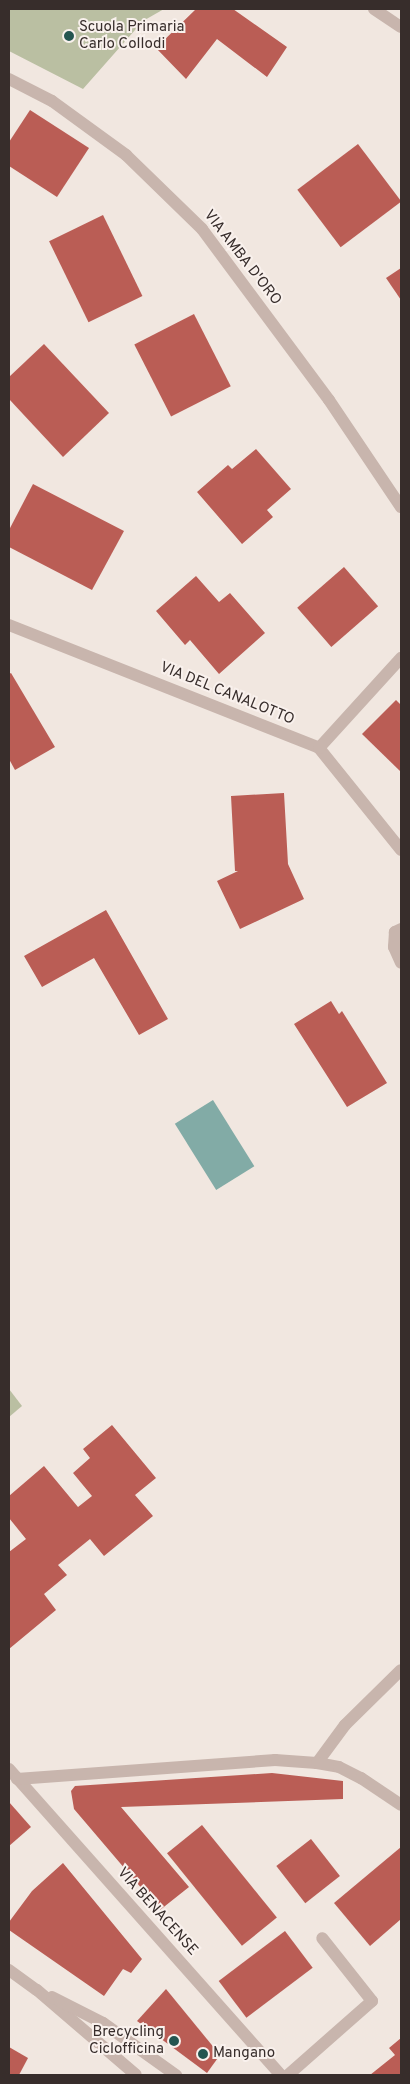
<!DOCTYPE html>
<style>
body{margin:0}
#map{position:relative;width:410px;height:2084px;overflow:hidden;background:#f1e7e0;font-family:Overpass,sans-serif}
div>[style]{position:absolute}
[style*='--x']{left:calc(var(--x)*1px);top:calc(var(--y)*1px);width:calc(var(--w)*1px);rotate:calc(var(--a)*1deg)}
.green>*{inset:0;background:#babfa2}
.water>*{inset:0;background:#82aba6;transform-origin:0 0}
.building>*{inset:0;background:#ba5d55;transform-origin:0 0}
.service>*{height:12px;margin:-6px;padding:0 6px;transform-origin:6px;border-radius:6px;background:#c8b5ad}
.minor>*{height:12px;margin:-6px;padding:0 6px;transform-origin:6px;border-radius:6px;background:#c8b5ad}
.tertiary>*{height:12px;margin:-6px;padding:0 6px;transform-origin:6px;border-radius:6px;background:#c8b5ad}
.dots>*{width:14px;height:14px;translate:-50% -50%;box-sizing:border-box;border:2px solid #f9f1ed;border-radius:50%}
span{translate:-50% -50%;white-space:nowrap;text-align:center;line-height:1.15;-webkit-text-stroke:4px #f9f1ed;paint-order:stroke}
.poi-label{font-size:15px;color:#372d2b}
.left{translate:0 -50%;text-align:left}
.right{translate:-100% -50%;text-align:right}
.street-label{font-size:15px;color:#372d2b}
.frame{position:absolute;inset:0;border:10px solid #372d2b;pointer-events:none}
</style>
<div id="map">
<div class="green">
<div style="clip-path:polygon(9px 9px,164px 9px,143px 21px,83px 89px,9px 51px)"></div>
<div style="clip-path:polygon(9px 1389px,22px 1406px,9px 1417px)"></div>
</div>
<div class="water">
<div style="left:213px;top:1100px;width:78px;height:45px;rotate:58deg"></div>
</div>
<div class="building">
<div style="clip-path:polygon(196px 9px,233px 9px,287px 47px,267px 77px,217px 39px,186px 79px,156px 48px)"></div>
<div style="clip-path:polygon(30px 110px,89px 148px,57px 197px,9px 166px,9px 142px)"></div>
<div style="left:358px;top:144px;width:72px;height:76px;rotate:53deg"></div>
<div style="left:103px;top:215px;width:90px;height:60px;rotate:64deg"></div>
<div style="clip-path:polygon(401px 268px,401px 300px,386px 278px)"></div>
<div style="left:194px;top:314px;width:81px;height:67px;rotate:63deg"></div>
<div style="clip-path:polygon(44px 344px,109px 413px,63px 457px,9px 399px,9px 377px)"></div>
<div style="clip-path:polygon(256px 449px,291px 489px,267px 510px,273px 517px,242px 544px,197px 492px,228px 465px,232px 469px)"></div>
<div style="clip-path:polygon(33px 484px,124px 531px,92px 590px,9px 547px,9px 530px)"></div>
<div style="left:344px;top:567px;width:52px;height:62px;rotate:49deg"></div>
<div style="clip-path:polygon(196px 576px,219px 602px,230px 593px,265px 633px,219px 674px,190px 640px,185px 645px,156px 611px)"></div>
<div style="clip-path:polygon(11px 673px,55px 747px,15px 770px,9px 759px,9px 674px)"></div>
<div style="clip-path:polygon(396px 700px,401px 705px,401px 772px,362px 734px)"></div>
<div style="clip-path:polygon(284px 793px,288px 864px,304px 899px,240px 929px,217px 881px,238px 871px,235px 871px,231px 796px)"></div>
<div style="clip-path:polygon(106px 910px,168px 1019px,139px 1035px,94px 958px,42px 987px,24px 956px)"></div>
<div style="clip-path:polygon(331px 1001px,339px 1014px,342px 1011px,387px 1083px,347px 1107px,294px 1024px)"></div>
<div style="clip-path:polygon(112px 1425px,156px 1478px,135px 1495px,153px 1516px,104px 1556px,90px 1539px,58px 1565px,67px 1575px,44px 1594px,56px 1610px,9px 1649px,9px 1552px,26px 1539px,9px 1518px,9px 1496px,44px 1466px,78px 1507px,92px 1496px,73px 1473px,90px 1458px,83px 1449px)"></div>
<div style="clip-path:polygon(272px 1773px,343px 1781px,343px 1799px,121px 1807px,189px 1887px,160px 1910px,74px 1809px,71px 1791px,75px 1786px)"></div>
<div style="clip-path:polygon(9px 1802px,31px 1827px,9px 1846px)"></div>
<div style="left:202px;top:1825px;width:119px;height:45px;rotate:51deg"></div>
<div style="left:311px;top:1839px;width:47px;height:44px;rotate:52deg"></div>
<div style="clip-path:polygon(401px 1847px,401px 1919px,370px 1946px,334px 1903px)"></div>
<div style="clip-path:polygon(63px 1863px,142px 1959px,131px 1973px,123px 1969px,104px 1996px,9px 1930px,9px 1922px,32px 1891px)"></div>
<div style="left:285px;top:1931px;width:46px;height:83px;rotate:53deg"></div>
<div style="clip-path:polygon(166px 1989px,220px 2055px,207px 2073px,137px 2021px)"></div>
<div style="clip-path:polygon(401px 2038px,401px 2075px,370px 2075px,395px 2055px,389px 2048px)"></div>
<div style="clip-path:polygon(9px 2047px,28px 2058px,19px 2075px,9px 2075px)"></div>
</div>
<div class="service">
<div style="--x:374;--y:9;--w:32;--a:34"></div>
<div style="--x:319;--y:748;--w:131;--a:51.2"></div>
<div style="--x:401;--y:929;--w:7;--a:153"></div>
<div style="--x:395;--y:932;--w:15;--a:94"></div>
<div style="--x:394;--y:947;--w:17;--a:66"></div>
</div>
<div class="minor">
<div style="--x:9;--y:79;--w:48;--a:27.1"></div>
<div style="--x:52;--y:101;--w:92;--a:36.1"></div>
<div style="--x:126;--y:155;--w:106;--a:44.2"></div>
<div style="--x:202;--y:229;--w:213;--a:53.4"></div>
<div style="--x:329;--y:400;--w:129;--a:56.1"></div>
<div style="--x:9;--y:625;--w:334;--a:21.6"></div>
<div style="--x:319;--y:748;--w:122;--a:-47.7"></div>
<div style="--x:317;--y:1763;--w:47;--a:-53.6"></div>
<div style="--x:345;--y:1725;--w:78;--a:-44.5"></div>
<div style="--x:9;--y:1769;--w:409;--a:48.4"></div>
<div style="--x:17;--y:1779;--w:259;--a:-4.2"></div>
<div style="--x:275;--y:1760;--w:42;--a:4.1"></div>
<div style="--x:317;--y:1763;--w:22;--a:10"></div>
<div style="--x:339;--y:1767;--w:25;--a:27"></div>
<div style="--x:361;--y:1778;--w:48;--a:34"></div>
<div style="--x:288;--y:2075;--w:112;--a:-41.4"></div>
<div style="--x:372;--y:2001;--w:80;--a:-128.4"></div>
</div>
<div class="tertiary">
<div style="--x:9;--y:1970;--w:34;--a:36"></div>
<div style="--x:37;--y:1990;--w:130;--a:40.6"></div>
<div style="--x:52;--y:1997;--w:57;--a:27"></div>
<div style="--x:103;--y:2023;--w:90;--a:35.5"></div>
</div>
<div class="dots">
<div style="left:69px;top:36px;background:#245550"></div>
<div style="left:174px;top:2041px;background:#245550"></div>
<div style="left:203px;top:2054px;background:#245550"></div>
</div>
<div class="poi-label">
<span class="left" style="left:79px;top:36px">Scuola Primaria<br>Carlo Collodi</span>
<span class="right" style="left:164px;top:2041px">Brecycling<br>Ciclofficina</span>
<span class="left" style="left:213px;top:2054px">Mangano</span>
</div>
<div class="street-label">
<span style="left:242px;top:258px;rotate:52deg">VIA AMBA D'ORO</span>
<span style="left:227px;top:694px;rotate:22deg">VIA DEL CANALOTTO</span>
<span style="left:157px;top:1912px;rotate:48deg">VIA BENACENSE</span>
</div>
<div class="frame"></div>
</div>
